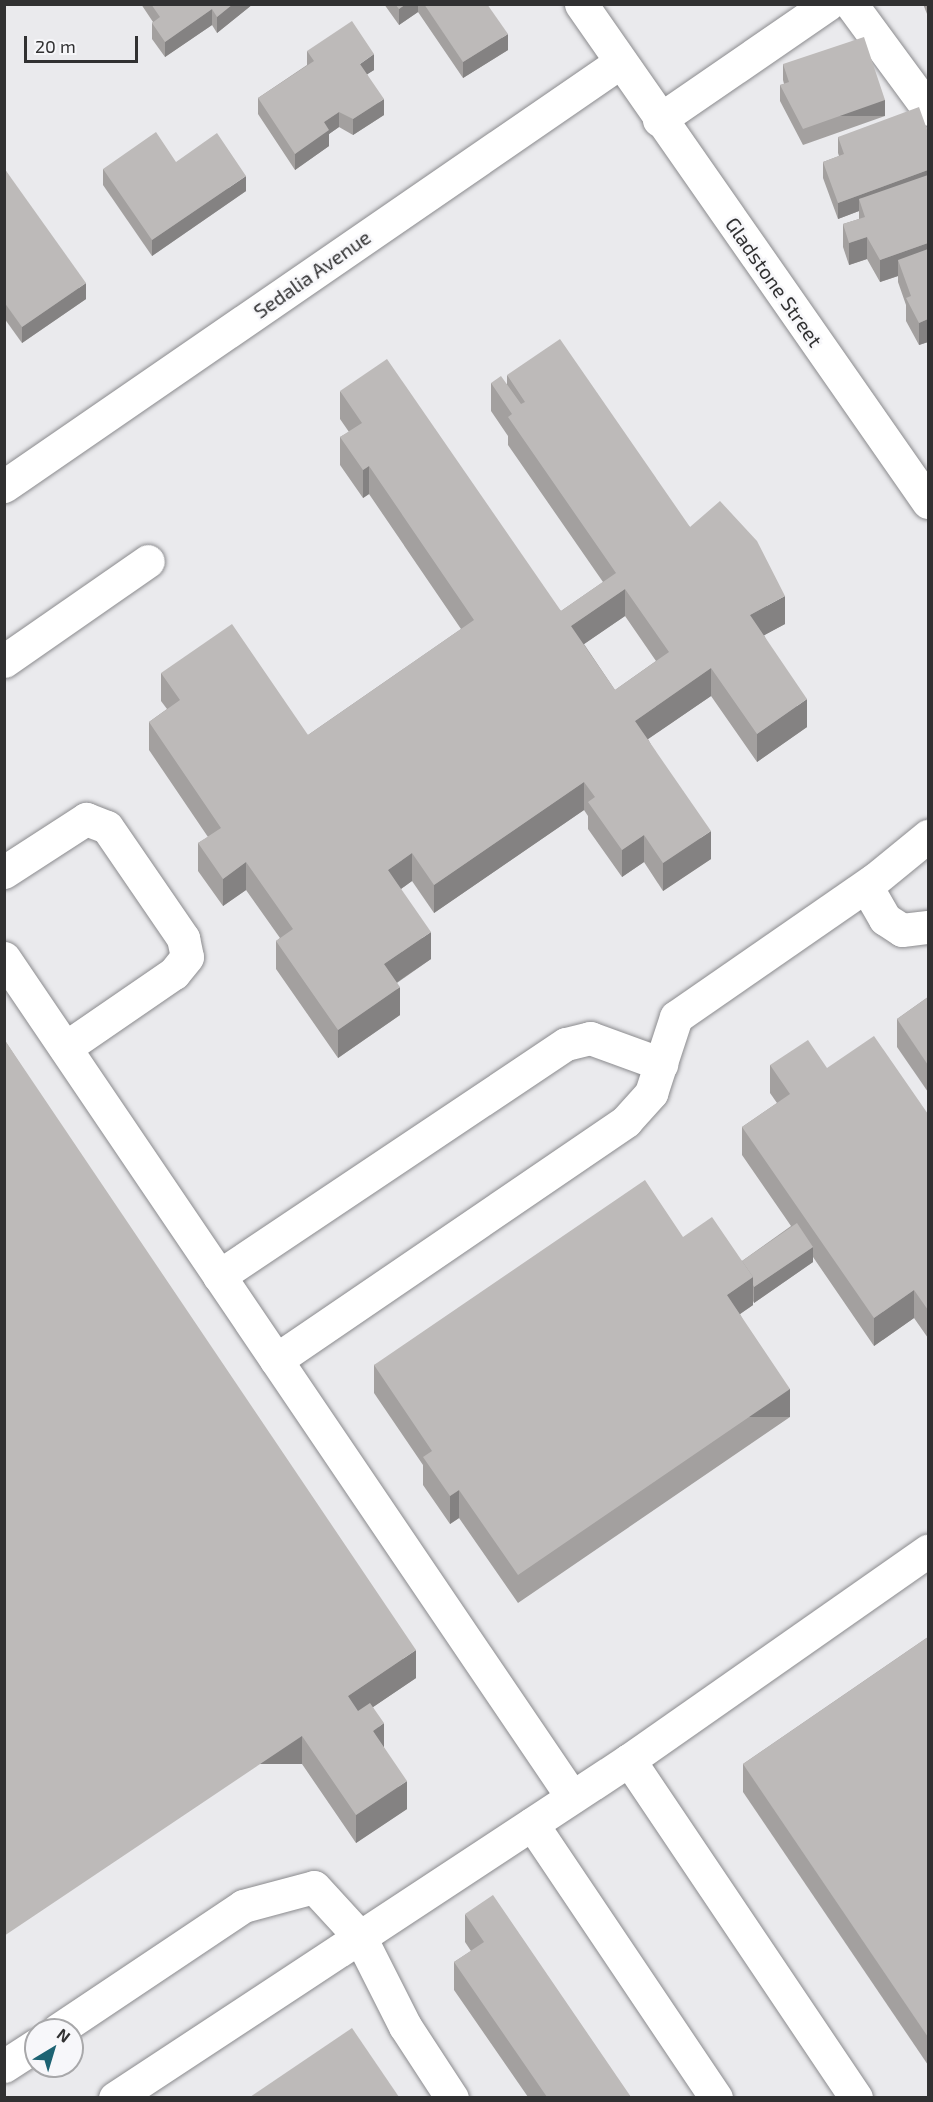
<!DOCTYPE html>
<style>
body{margin:0}
#map{position:relative;width:933px;height:2102px;overflow:hidden;background:#eaeaed;font-family:"Exo 2",sans-serif}
div>[style]{position:absolute}
[style*='--x']{left:calc(var(--x)*1px);top:calc(var(--y)*1px);width:calc(var(--w)*1px);rotate:calc(var(--a)*1deg)}
.roads{filter:drop-shadow(0 0 2px #8b8b8e) drop-shadow(0 0 2px #8b8b8e)}
.minor>*{height:33px;margin:-16.5px;padding:0 16.5px;transform-origin:16.5px;border-radius:16.5px;background:#fff}
.wall>*{inset:0;background:#a3a09f}
.shaded-wall>*{inset:0;background:#848282;transform-origin:0 0}
.building>*{inset:0;background:#bdbab9}
span{translate:-50% -50%;white-space:nowrap;text-align:center;line-height:1.15;-webkit-text-stroke:5px #f7f7fa;paint-order:stroke}
.street-label{font-size:20px;color:#313132}
.frame{position:absolute;inset:0;border:6px solid #313132;pointer-events:none}
.north{position:absolute;left:24px;top:2018px;width:60px;height:60px;box-sizing:border-box;background:#f7f7fa;border:2px solid #a8a8aa;border-radius:50%;rotate:38deg;font-size:16px;font-weight:700;line-height:24px;text-align:center;color:#313132}
.north::after{content:'';display:block;margin:auto;width:21px;height:27px;background:#1d6373;clip-path:polygon(50% 0,100% 100%,50% 72%,0 100%)}
.scale{position:absolute;left:24px;top:36px;width:114px;height:27px;box-sizing:border-box;border:3px solid #313132;border-top:0;padding-left:8px;font-size:18px;line-height:21px;white-space:nowrap;color:#313132;-webkit-text-stroke:4px #f7f7fa;paint-order:stroke}
</style>
<div id="map">
<div class="roads">
<div class="minor">
<div style="--x:581;--y:4;--w:607;--a:55.13"></div>
<div style="--x:851;--y:4;--w:130;--a:53.7"></div>
<div style="--x:659;--y:120;--w:205;--a:-34.5"></div>
<div style="--x:4;--y:486;--w:746;--a:-34.52"></div>
<div style="--x:4;--y:661;--w:175;--a:-34.8"></div>
<div style="--x:4;--y:872;--w:98;--a:-32.9"></div>
<div style="--x:86;--y:819;--w:22;--a:21"></div>
<div style="--x:107;--y:827;--w:135;--a:55.6"></div>
<div style="--x:183;--y:938;--w:19;--a:78"></div>
<div style="--x:187;--y:957;--w:21;--a:129"></div>
<div style="--x:174;--y:973;--w:132;--a:145.5"></div>
<div style="--x:866;--y:886;--w:38;--a:60"></div>
<div style="--x:885;--y:919;--w:20;--a:33"></div>
<div style="--x:902;--y:930;--w:26;--a:-7"></div>
<div style="--x:4;--y:958;--w:1013;--a:55.9"></div>
<div style="--x:219;--y:1276;--w:417;--a:-33.8"></div>
<div style="--x:566;--y:1044;--w:25;--a:-14"></div>
<div style="--x:590;--y:1038;--w:76;--a:20.1"></div>
<div style="--x:276;--y:1360;--w:424;--a:-34.3"></div>
<div style="--x:626;--y:1121;--w:38;--a:-48"></div>
<div style="--x:651;--y:1093;--w:80;--a:-71.8"></div>
<div style="--x:676;--y:1017;--w:241;--a:-34.7"></div>
<div style="--x:874;--y:880;--w:70;--a:-39.2"></div>
<div style="--x:629;--y:1760;--w:407;--a:56.1"></div>
<div style="--x:532;--y:1824;--w:330;--a:56.1"></div>
<div style="--x:58;--y:2030;--w:223;--a:-33.8"></div>
<div style="--x:243;--y:1906;--w:73;--a:-15"></div>
<div style="--x:314;--y:1887;--w:68;--a:47.4"></div>
<div style="--x:360;--y:1937;--w:100;--a:63.2"></div>
<div style="--x:405;--y:2026;--w:86;--a:56.9"></div>
<div style="--x:4;--y:2066;--w:38;--a:-33"></div>
<div style="--x:115;--y:2098;--w:615;--a:-33.33"></div>
<div style="--x:629;--y:1760;--w:365;--a:-35"></div>
</div>
</div>
<div class="wall">
<div style="clip-path:polygon(141px 4px,253px 4px,217px 33px,212px 25px,165px 57px,152px 39px,152px 23px,153px 22px)"></div>
<div style="clip-path:polygon(384px 4px,487px 4px,508px 50px,463px 78px,418px 12px,399px 25px)"></div>
<div style="clip-path:polygon(923px 4px,928px 4px,927px 14px)"></div>
<div style="clip-path:polygon(307px 51px,374px 70px,367px 74px,384px 115px,353px 135px,339px 127px,329px 134px,329px 146px,295px 170px,258px 114px,258px 98px,307px 65px)"></div>
<div style="clip-path:polygon(783px 64px,885px 116px,803px 145px,780px 101px,780px 85px,784px 84px,783px 80px)"></div>
<div style="clip-path:polygon(928px 132px,928px 342px,919px 345px,906px 321px,906px 305px,898px 282px,898px 276px,880px 282px,867px 259px,849px 265px,843px 247px,843px 224px,859px 219px,859px 211px,838px 219px,823px 178px,823px 162px,839px 156px,838px 153px,838px 137px)"></div>
<div style="clip-path:polygon(4px 168px,86px 299px,22px 343px,4px 318px)"></div>
<div style="clip-path:polygon(103px 169px,246px 191px,152px 256px,103px 185px)"></div>
<div style="clip-path:polygon(evenodd,507px 375px,690px 527px,785px 624px,764px 635px,807px 727px,757px 762px,711px 696px,648px 739px,711px 859px,663px 891px,644px 862px,622px 877px,588px 829px,588px 816px,584px 810px,434px 913px,412px 881px,401px 889px,431px 959px,397px 983px,400px 1015px,338px 1058px,276px 969px,276px 941px,280px 938px,246px 890px,223px 906px,198px 871px,198px 843px,208px 837px,149px 750px,149px 722px,167px 709px,161px 701px,161px 673px,308px 735px,461px 629px,369px 494px,363px 498px,340px 465px,340px 437px,349px 432px,340px 419px,340px 391px,561px 611px,603px 582px,508px 445px,508px 436px,491px 411px,491px 383px,507px 384px,507px 375px,625px 616px,656px 661px,615px 690px,584px 644px,625px 616px)"></div>
<div style="clip-path:polygon(928px 997px,928px 1092px,897px 1047px,897px 1019px)"></div>
<div style="clip-path:polygon(4px 1039px,416px 1678px,373px 1707px,384px 1748px,407px 1809px,356px 1843px,302px 1764px)"></div>
<div style="clip-path:polygon(770px 1065px,827px 1068px,928px 1114px,928px 1338px,914px 1318px,874px 1346px,813px 1257px,813px 1262px,754px 1303px,753px 1301px,753px 1305px,740px 1314px,790px 1417px,518px 1603px,459px 1518px,450px 1524px,423px 1485px,423px 1465px,374px 1393px,374px 1365px,683px 1237px,742px 1261px,791px 1226px,742px 1155px,742px 1127px,777px 1103px,770px 1093px)"></div>
<div style="clip-path:polygon(928px 1637px,928px 2065px,743px 1792px,743px 1764px)"></div>
<div style="clip-path:polygon(465px 1914px,631px 2097px,528px 2097px,454px 1990px,454px 1962px,471px 1951px,465px 1942px)"></div>
</div>
<div class="shaded-wall">
<div style="clip-path:polygon(233px 4px,253px 4px,217px 33px,217px 17px)"></div>
<div style="clip-path:polygon(406px 4px,418px 4px,418px 12px,399px 25px,399px 9px)"></div>
<div style="left:927px;top:4px;width:1px;height:10px"></div>
<div style="clip-path:polygon(212px 9px,212px 25px,165px 57px,165px 42px)"></div>
<div style="clip-path:polygon(508px 34px,508px 50px,463px 78px,463px 62px)"></div>
<div style="clip-path:polygon(374px 54px,374px 70px,360px 79px,360px 64px)"></div>
<div style="clip-path:polygon(384px 99px,384px 115px,353px 135px,353px 119px)"></div>
<div style="left:885px;top:100px;width:16px;height:87px;rotate:90deg"></div>
<div style="clip-path:polygon(339px 112px,339px 127px,329px 134px,329px 146px,295px 170px,295px 154px,324px 122px)"></div>
<div style="clip-path:polygon(928px 170px,928px 186px,859px 199px,859px 211px,838px 219px,838px 203px)"></div>
<div style="clip-path:polygon(246px 176px,246px 191px,152px 256px,152px 240px)"></div>
<div style="clip-path:polygon(867px 237px,867px 259px,849px 265px,849px 243px)"></div>
<div style="clip-path:polygon(928px 243px,928px 265px,898px 260px,898px 276px,880px 282px,880px 260px)"></div>
<div style="clip-path:polygon(86px 283px,86px 299px,22px 343px,22px 327px)"></div>
<div style="clip-path:polygon(928px 319px,928px 342px,919px 345px,919px 323px)"></div>
<div style="clip-path:polygon(369px 466px,369px 494px,363px 498px,363px 470px)"></div>
<div style="clip-path:polygon(625px 589px,625px 616px,571px 653px,571px 626px)"></div>
<div style="clip-path:polygon(785px 596px,785px 624px,750px 643px,750px 615px)"></div>
<div style="clip-path:polygon(711px 668px,711px 696px,635px 748px,635px 721px)"></div>
<div style="clip-path:polygon(807px 699px,807px 727px,757px 762px,757px 734px)"></div>
<div style="clip-path:polygon(584px 782px,584px 810px,434px 913px,434px 885px)"></div>
<div style="clip-path:polygon(711px 831px,711px 859px,663px 891px,663px 863px)"></div>
<div style="clip-path:polygon(644px 835px,644px 862px,622px 877px,622px 850px)"></div>
<div style="clip-path:polygon(412px 853px,412px 881px,388px 898px,388px 870px)"></div>
<div style="clip-path:polygon(246px 862px,246px 890px,223px 906px,223px 879px)"></div>
<div style="clip-path:polygon(431px 932px,431px 959px,384px 991px,384px 964px)"></div>
<div style="clip-path:polygon(400px 987px,400px 1015px,338px 1058px,338px 1030px)"></div>
<div style="clip-path:polygon(813px 1247px,813px 1262px,754px 1303px,754px 1287px)"></div>
<div style="clip-path:polygon(753px 1277px,753px 1305px,727px 1323px,727px 1295px)"></div>
<div style="clip-path:polygon(914px 1290px,914px 1318px,874px 1346px,874px 1318px)"></div>
<div style="left:790px;top:1389px;width:28px;height:330px;rotate:90deg"></div>
<div style="clip-path:polygon(459px 1490px,459px 1518px,450px 1524px,450px 1496px)"></div>
<div style="clip-path:polygon(416px 1650px,416px 1678px,348px 1724px,348px 1696px)"></div>
<div style="clip-path:polygon(384px 1723px,384px 1751px,373px 1731px)"></div>
<div style="left:302px;top:1736px;width:28px;height:359px;rotate:90deg"></div>
<div style="clip-path:polygon(407px 1781px,407px 1809px,356px 1843px,356px 1815px)"></div>
</div>
<div class="building">
<div style="clip-path:polygon(151px 4px,233px 4px,217px 17px,212px 9px,165px 42px,152px 23px,160px 17px)"></div>
<div style="clip-path:polygon(395px 4px,406px 4px,399px 9px)"></div>
<div style="clip-path:polygon(424px 4px,487px 4px,508px 34px,463px 62px)"></div>
<div style="clip-path:polygon(352px 21px,374px 54px,360px 64px,384px 99px,353px 119px,339px 112px,324px 122px,329px 130px,295px 154px,258px 98px,314px 61px,307px 51px)"></div>
<div style="clip-path:polygon(864px 37px,885px 100px,803px 129px,780px 85px,789px 82px,783px 64px)"></div>
<div style="clip-path:polygon(919px 107px,928px 132px,928px 170px,838px 203px,823px 162px,844px 154px,838px 137px)"></div>
<div style="clip-path:polygon(156px 132px,176px 162px,217px 133px,246px 176px,152px 240px,103px 169px)"></div>
<div style="clip-path:polygon(4px 168px,86px 283px,22px 327px,4px 302px)"></div>
<div style="clip-path:polygon(928px 175px,928px 243px,880px 260px,867px 237px,849px 243px,843px 224px,865px 217px,859px 199px)"></div>
<div style="clip-path:polygon(928px 249px,928px 319px,919px 323px,906px 298px,911px 296px,898px 260px)"></div>
<div style="clip-path:polygon(evenodd,560px 339px,690px 527px,720px 501px,757px 541px,785px 596px,750px 615px,807px 699px,757px 734px,711px 668px,635px 721px,711px 831px,663px 863px,644px 835px,622px 850px,588px 802px,595px 797px,584px 782px,434px 885px,412px 853px,388px 870px,431px 932px,384px 964px,400px 987px,338px 1030px,276px 941px,293px 929px,246px 862px,223px 879px,198px 843px,221px 828px,149px 722px,180px 700px,161px 673px,232px 624px,308px 735px,474px 620px,369px 466px,363px 470px,340px 437px,362px 423px,340px 391px,387px 359px,561px 611px,616px 573px,508px 417px,512px 414px,491px 383px,501px 376px,521px 404px,525px 402px,507px 375px,560px 339px,625px 589px,669px 652px,615px 690px,571px 626px,625px 589px)"></div>
<div style="clip-path:polygon(928px 997px,928px 1065px,897px 1019px)"></div>
<div style="clip-path:polygon(874px 1036px,928px 1114px,928px 1310px,914px 1290px,874px 1318px,742px 1127px,790px 1094px,770px 1065px,808px 1040px,827px 1068px)"></div>
<div style="clip-path:polygon(4px 1039px,416px 1650px,348px 1696px,358px 1711px,370px 1703px,384px 1723px,373px 1731px,407px 1781px,356px 1815px,302px 1736px,4px 1936px)"></div>
<div style="clip-path:polygon(645px 1180px,683px 1237px,712px 1217px,753px 1277px,727px 1295px,790px 1389px,518px 1575px,459px 1490px,450px 1496px,423px 1457px,432px 1451px,374px 1365px)"></div>
<div style="clip-path:polygon(797px 1223px,813px 1247px,754px 1287px,753px 1285px,753px 1277px,742px 1261px)"></div>
<div style="clip-path:polygon(928px 1637px,928px 2037px,743px 1764px)"></div>
<div style="clip-path:polygon(493px 1895px,631px 2097px,547px 2097px,454px 1962px,484px 1942px,465px 1914px)"></div>
<div style="clip-path:polygon(352px 2028px,399px 2097px,250px 2097px)"></div>
</div>
<div class="street-label">
<span style="left:312px;top:274px;rotate:-35deg">Sedalia Avenue</span>
<span style="left:774px;top:282px;rotate:55deg">Gladstone Street</span>
</div>
<div class="frame"></div>
<div class="north">N</div>
<div class="scale">20 m</div>
</div>
